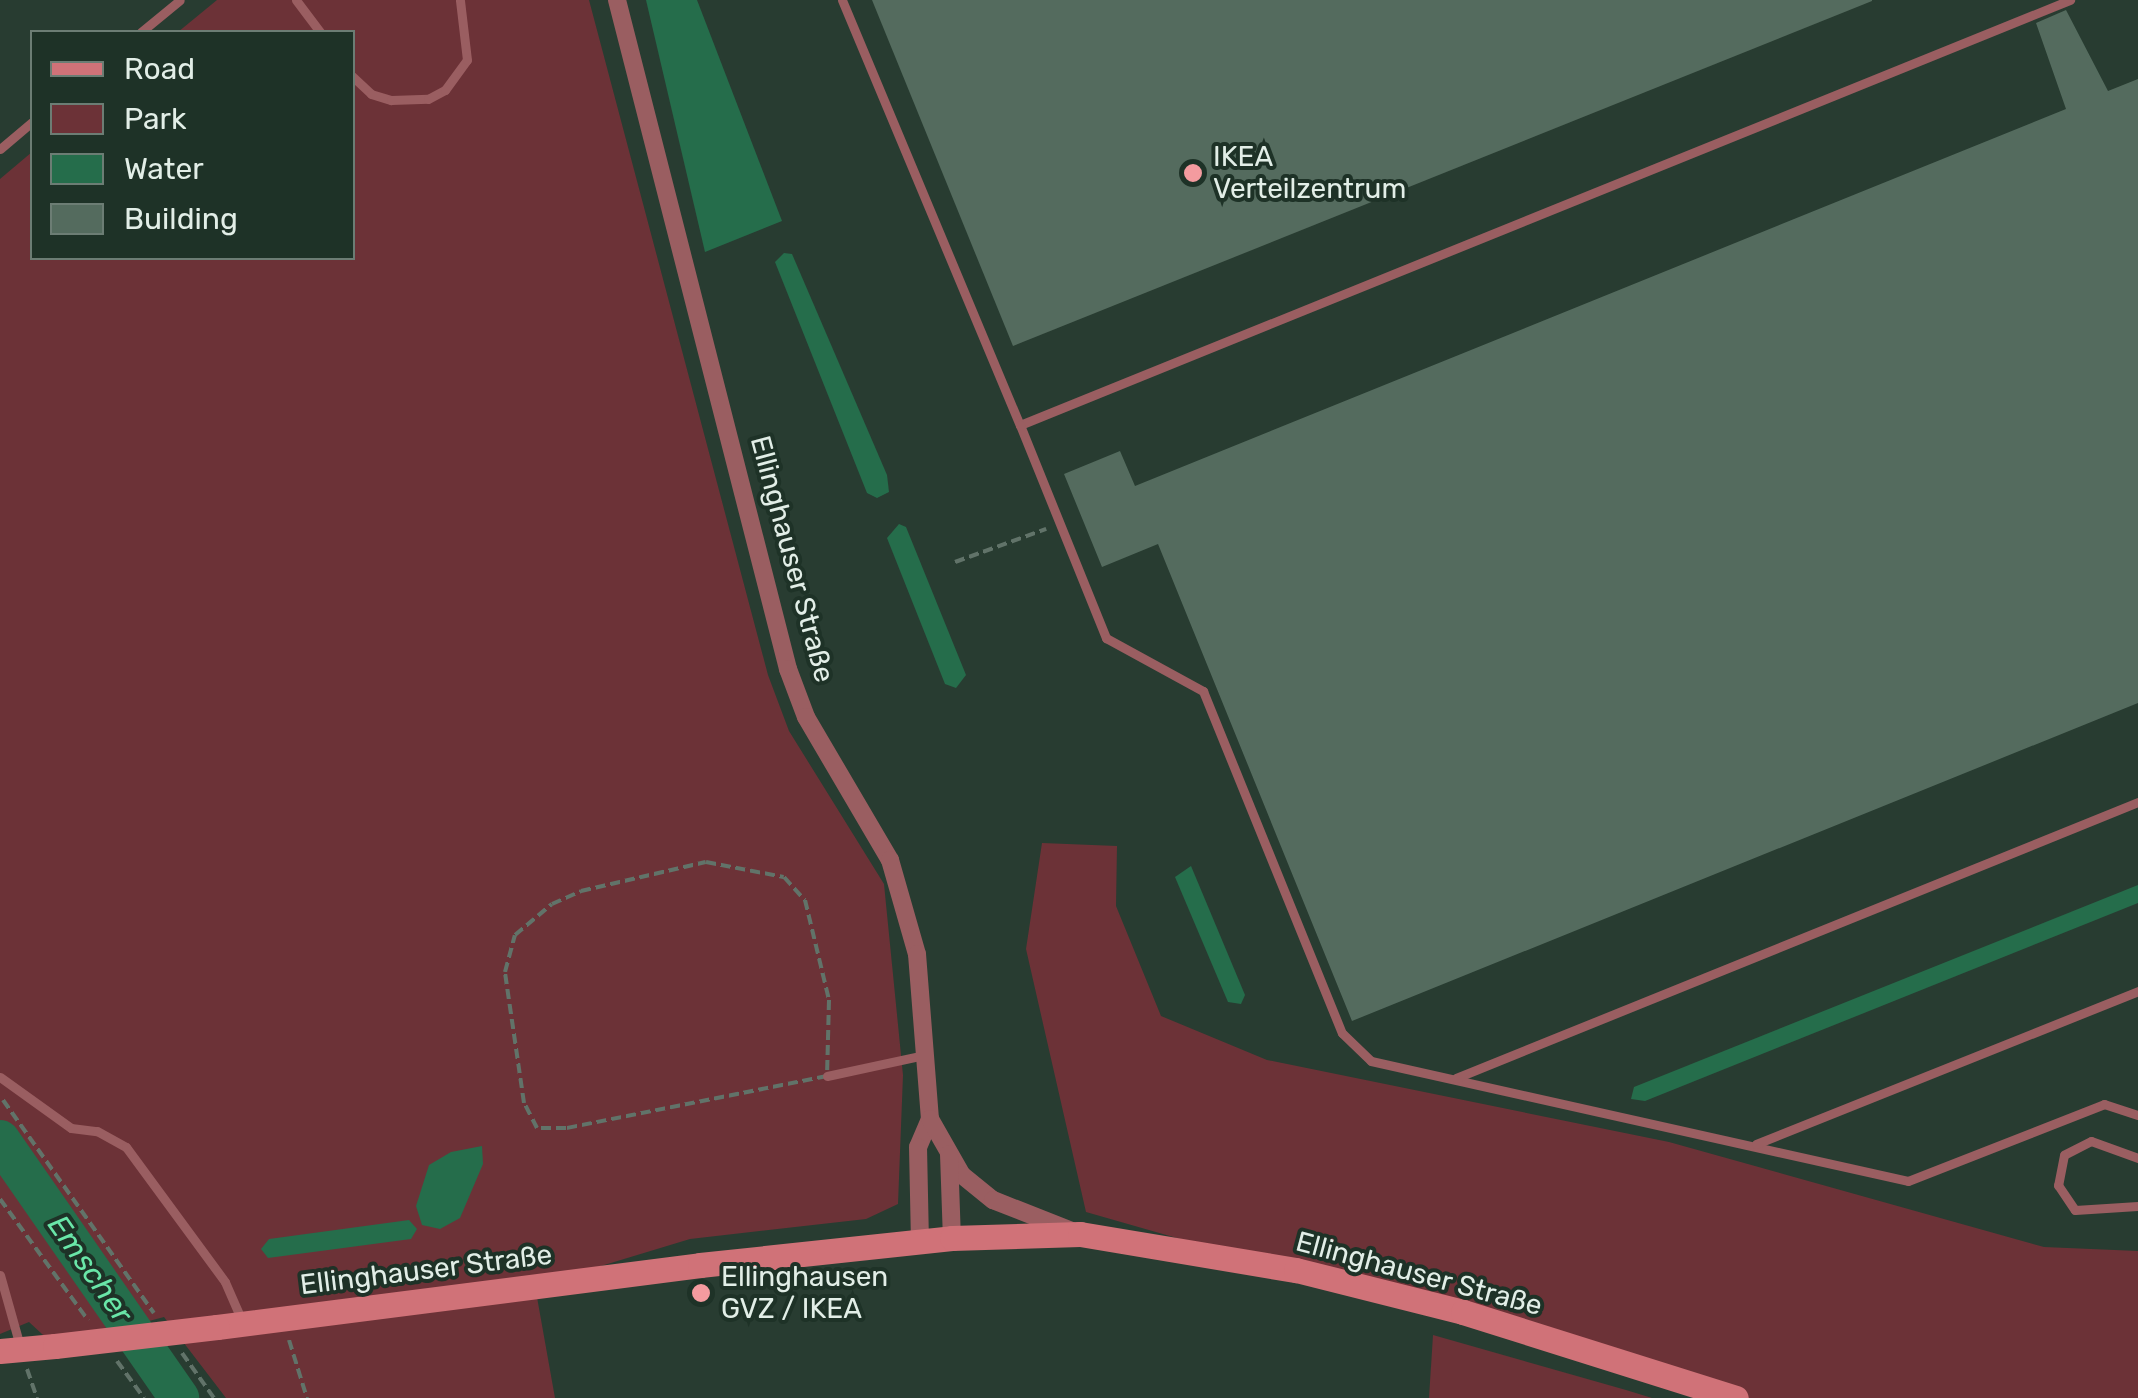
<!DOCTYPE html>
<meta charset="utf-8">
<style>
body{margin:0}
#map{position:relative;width:2138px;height:1398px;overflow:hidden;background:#283c31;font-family:Rubik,sans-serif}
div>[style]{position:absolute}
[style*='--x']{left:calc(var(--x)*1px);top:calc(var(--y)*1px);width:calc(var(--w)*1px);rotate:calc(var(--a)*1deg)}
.green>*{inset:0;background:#6c3237}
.water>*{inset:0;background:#256d4b}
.river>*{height:40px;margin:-20px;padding:0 20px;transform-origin:20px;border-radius:20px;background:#256d4b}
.building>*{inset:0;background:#546b5e}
.path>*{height:4px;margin-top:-2px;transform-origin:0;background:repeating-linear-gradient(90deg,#617369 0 10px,transparent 0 15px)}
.service>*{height:9px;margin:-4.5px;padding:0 4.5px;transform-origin:4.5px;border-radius:4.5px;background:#9a5e61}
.minor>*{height:18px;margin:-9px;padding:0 9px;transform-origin:9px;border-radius:9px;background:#9a5e61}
.secondary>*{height:25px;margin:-12.5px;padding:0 12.5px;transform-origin:12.5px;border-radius:12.5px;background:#d07278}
.secondary-bridge>*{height:25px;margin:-12.5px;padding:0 12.5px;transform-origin:12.5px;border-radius:12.5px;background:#d07278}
.dots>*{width:28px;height:28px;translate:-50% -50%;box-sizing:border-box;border:5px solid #1e3227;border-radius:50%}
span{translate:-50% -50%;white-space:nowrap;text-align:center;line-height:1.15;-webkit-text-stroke:8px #1e3227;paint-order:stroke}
.poi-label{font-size:28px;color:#e2eee7}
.left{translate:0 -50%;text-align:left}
.street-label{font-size:28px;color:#e2eee7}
.water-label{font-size:30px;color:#69e6a8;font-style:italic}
.legend{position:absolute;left:30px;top:30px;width:325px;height:230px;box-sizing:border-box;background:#1e3227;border:2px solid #6c7d74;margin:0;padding:12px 18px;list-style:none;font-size:30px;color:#e2eee7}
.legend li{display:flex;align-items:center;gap:20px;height:50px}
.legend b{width:50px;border:2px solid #6c7d74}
</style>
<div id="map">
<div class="green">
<div style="clip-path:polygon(217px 0,589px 0,768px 675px,789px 731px,884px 884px,903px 1075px,898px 1204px,866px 1219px,690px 1239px,535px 1286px,555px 1398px,226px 1398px,164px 1317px,55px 1346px,29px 1322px,0 1334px,0 179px,32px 152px,32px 258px,352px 258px,352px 32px,178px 32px)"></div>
<div style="clip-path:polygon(1042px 843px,1117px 846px,1116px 906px,1161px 1016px,1267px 1060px,1669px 1142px,2044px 1247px,2138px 1251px,2138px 1398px,1735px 1398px,1086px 1212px,1026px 949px)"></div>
<div style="clip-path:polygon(1433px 1335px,1626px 1390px,1652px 1398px,1429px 1398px)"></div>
</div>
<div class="water">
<div style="clip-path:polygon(646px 0,697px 0,782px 221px,705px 252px)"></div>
<div style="clip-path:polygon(784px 253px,792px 254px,887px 475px,889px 492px,877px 498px,867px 493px,775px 262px)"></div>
<div style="clip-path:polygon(899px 524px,906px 527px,966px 675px,956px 688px,945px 684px,887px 538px)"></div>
<div style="clip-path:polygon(1191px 866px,1245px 995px,1241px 1004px,1228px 1002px,1175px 877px)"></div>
<div style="clip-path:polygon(2138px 885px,2138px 903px,1645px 1101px,1631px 1099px,1634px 1087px)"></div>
<div style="clip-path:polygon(482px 1146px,483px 1164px,460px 1218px,440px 1229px,422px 1225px,416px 1206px,429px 1165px,451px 1152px)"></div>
<div style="clip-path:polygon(409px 1220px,417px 1229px,411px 1239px,268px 1258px,261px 1249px,269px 1239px)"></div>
</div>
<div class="river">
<div style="--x:0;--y:1140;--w:314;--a:55.2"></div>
</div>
<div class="building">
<div style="clip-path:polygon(872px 0,1872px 0,1872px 1px,1013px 346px)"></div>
<div style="clip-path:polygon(2066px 10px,2108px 91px,2138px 79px,2138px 703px,1352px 1021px,1158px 544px,1102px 567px,1064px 474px,1120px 451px,1135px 486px,2066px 109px,2036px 23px)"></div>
</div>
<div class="path">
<div style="--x:955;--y:562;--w:97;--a:-19.9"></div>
<div style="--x:706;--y:862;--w:79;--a:10.9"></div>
<div style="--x:784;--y:877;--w:31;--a:48"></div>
<div style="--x:805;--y:900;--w:103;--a:76.5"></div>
<div style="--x:829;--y:1000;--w:76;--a:91.5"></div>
<div style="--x:827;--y:1076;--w:266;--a:168.7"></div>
<div style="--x:566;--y:1128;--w:29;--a:180"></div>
<div style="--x:537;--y:1128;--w:28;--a:-117"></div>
<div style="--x:524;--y:1103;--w:132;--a:-98.3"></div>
<div style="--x:505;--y:972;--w:38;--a:-75"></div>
<div style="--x:515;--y:935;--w:48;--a:-40"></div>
<div style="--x:552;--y:904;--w:32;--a:-24"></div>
<div style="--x:581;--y:891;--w:128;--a:-13.1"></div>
<div style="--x:3;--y:1100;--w:261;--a:54.7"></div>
<div style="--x:0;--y:1199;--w:150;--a:54"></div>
<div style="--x:289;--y:1340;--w:61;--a:72.8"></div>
<div style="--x:182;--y:1353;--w:55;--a:54.6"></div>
<div style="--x:117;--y:1361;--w:46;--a:53.9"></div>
<div style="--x:27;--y:1369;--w:31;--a:71"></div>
</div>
<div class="service">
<div style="--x:296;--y:0;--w:40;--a:53"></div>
<div style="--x:842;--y:0;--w:461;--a:67.3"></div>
<div style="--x:1020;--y:425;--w:1133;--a:-22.04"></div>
<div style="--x:141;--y:32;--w:50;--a:-39.4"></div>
<div style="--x:352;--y:76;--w:26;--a:43"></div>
<div style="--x:371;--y:94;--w:21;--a:17"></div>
<div style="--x:391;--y:100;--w:37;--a:-2"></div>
<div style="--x:428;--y:99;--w:19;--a:-28"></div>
<div style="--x:445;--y:90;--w:37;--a:-54"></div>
<div style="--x:467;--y:60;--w:60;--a:-96.7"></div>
<div style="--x:0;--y:149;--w:42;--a:-40.2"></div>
<div style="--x:1020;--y:425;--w:230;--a:68"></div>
<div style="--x:1106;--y:638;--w:111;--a:28.7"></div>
<div style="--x:1203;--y:691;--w:369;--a:67.9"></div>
<div style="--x:1342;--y:1033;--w:40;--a:44"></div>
<div style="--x:1371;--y:1061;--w:550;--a:12.6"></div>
<div style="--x:1908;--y:1181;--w:211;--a:-21.4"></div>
<div style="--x:2104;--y:1104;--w:36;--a:18"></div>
<div style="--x:827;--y:1076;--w:99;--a:-12.2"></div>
<div style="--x:0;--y:1077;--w:87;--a:35.7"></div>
<div style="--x:71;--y:1128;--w:26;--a:7"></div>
<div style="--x:97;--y:1131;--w:33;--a:29"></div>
<div style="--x:126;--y:1147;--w:167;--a:53.7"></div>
<div style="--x:225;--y:1282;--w:43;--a:66.4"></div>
<div style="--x:1456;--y:1078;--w:736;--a:-22.03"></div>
<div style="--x:1756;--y:1144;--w:412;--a:-21.8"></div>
<div style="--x:2138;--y:1158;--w:50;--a:-160.1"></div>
<div style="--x:2091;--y:1141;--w:30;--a:153"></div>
<div style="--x:2064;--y:1155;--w:31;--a:101"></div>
<div style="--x:2058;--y:1185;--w:30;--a:56"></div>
<div style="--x:2075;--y:1210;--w:63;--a:-3.6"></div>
<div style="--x:0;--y:1275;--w:74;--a:74.3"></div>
</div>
<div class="minor">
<div style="--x:617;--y:0;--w:691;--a:75.66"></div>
<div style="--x:788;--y:669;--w:51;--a:69.4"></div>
<div style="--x:806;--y:717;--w:166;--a:59.6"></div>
<div style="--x:890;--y:860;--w:98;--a:74"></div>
<div style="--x:917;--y:954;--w:166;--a:85.5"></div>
<div style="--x:930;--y:1119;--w:30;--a:113"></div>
<div style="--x:918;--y:1147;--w:95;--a:88.8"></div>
<div style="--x:930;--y:1119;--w:64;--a:60.3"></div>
<div style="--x:962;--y:1175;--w:40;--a:39"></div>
<div style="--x:993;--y:1200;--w:85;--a:21.4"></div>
<div style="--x:949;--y:1154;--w:84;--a:88"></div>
</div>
<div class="secondary">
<div style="--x:217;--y:1327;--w:487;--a:-7.3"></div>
<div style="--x:700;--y:1265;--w:253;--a:-6.1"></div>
<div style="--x:952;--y:1238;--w:128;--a:-1.8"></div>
<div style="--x:1080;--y:1234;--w:219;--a:9.5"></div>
<div style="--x:1296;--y:1270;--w:172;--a:14.1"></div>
<div style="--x:1463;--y:1312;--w:286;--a:17.5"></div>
<div style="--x:0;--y:1351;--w:55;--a:-5.2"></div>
</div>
<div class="secondary-bridge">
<div style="--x:55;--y:1346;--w:163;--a:-6.7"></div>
</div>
<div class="dots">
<div style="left:1193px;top:173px;background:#f49b9f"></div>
<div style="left:701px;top:1293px;background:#f49b9f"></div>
</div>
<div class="poi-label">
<span class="left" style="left:1213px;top:173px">IKEA<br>Verteilzentrum</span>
<span class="left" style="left:721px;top:1293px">Ellinghausen<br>GVZ / IKEA</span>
</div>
<div class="street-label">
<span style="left:792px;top:559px;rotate:75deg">Ellinghauser Straße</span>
<span style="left:426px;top:1270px;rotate:-7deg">Ellinghauser Straße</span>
<span style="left:1419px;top:1274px;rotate:15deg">Ellinghauser Straße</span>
</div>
<div class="water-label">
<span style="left:90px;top:1269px;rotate:55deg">Emscher</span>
</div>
<ul class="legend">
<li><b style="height:12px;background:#d07278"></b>Road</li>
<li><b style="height:28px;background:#6c3237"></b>Park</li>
<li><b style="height:28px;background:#256d4b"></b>Water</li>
<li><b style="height:28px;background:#546b5e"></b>Building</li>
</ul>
</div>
